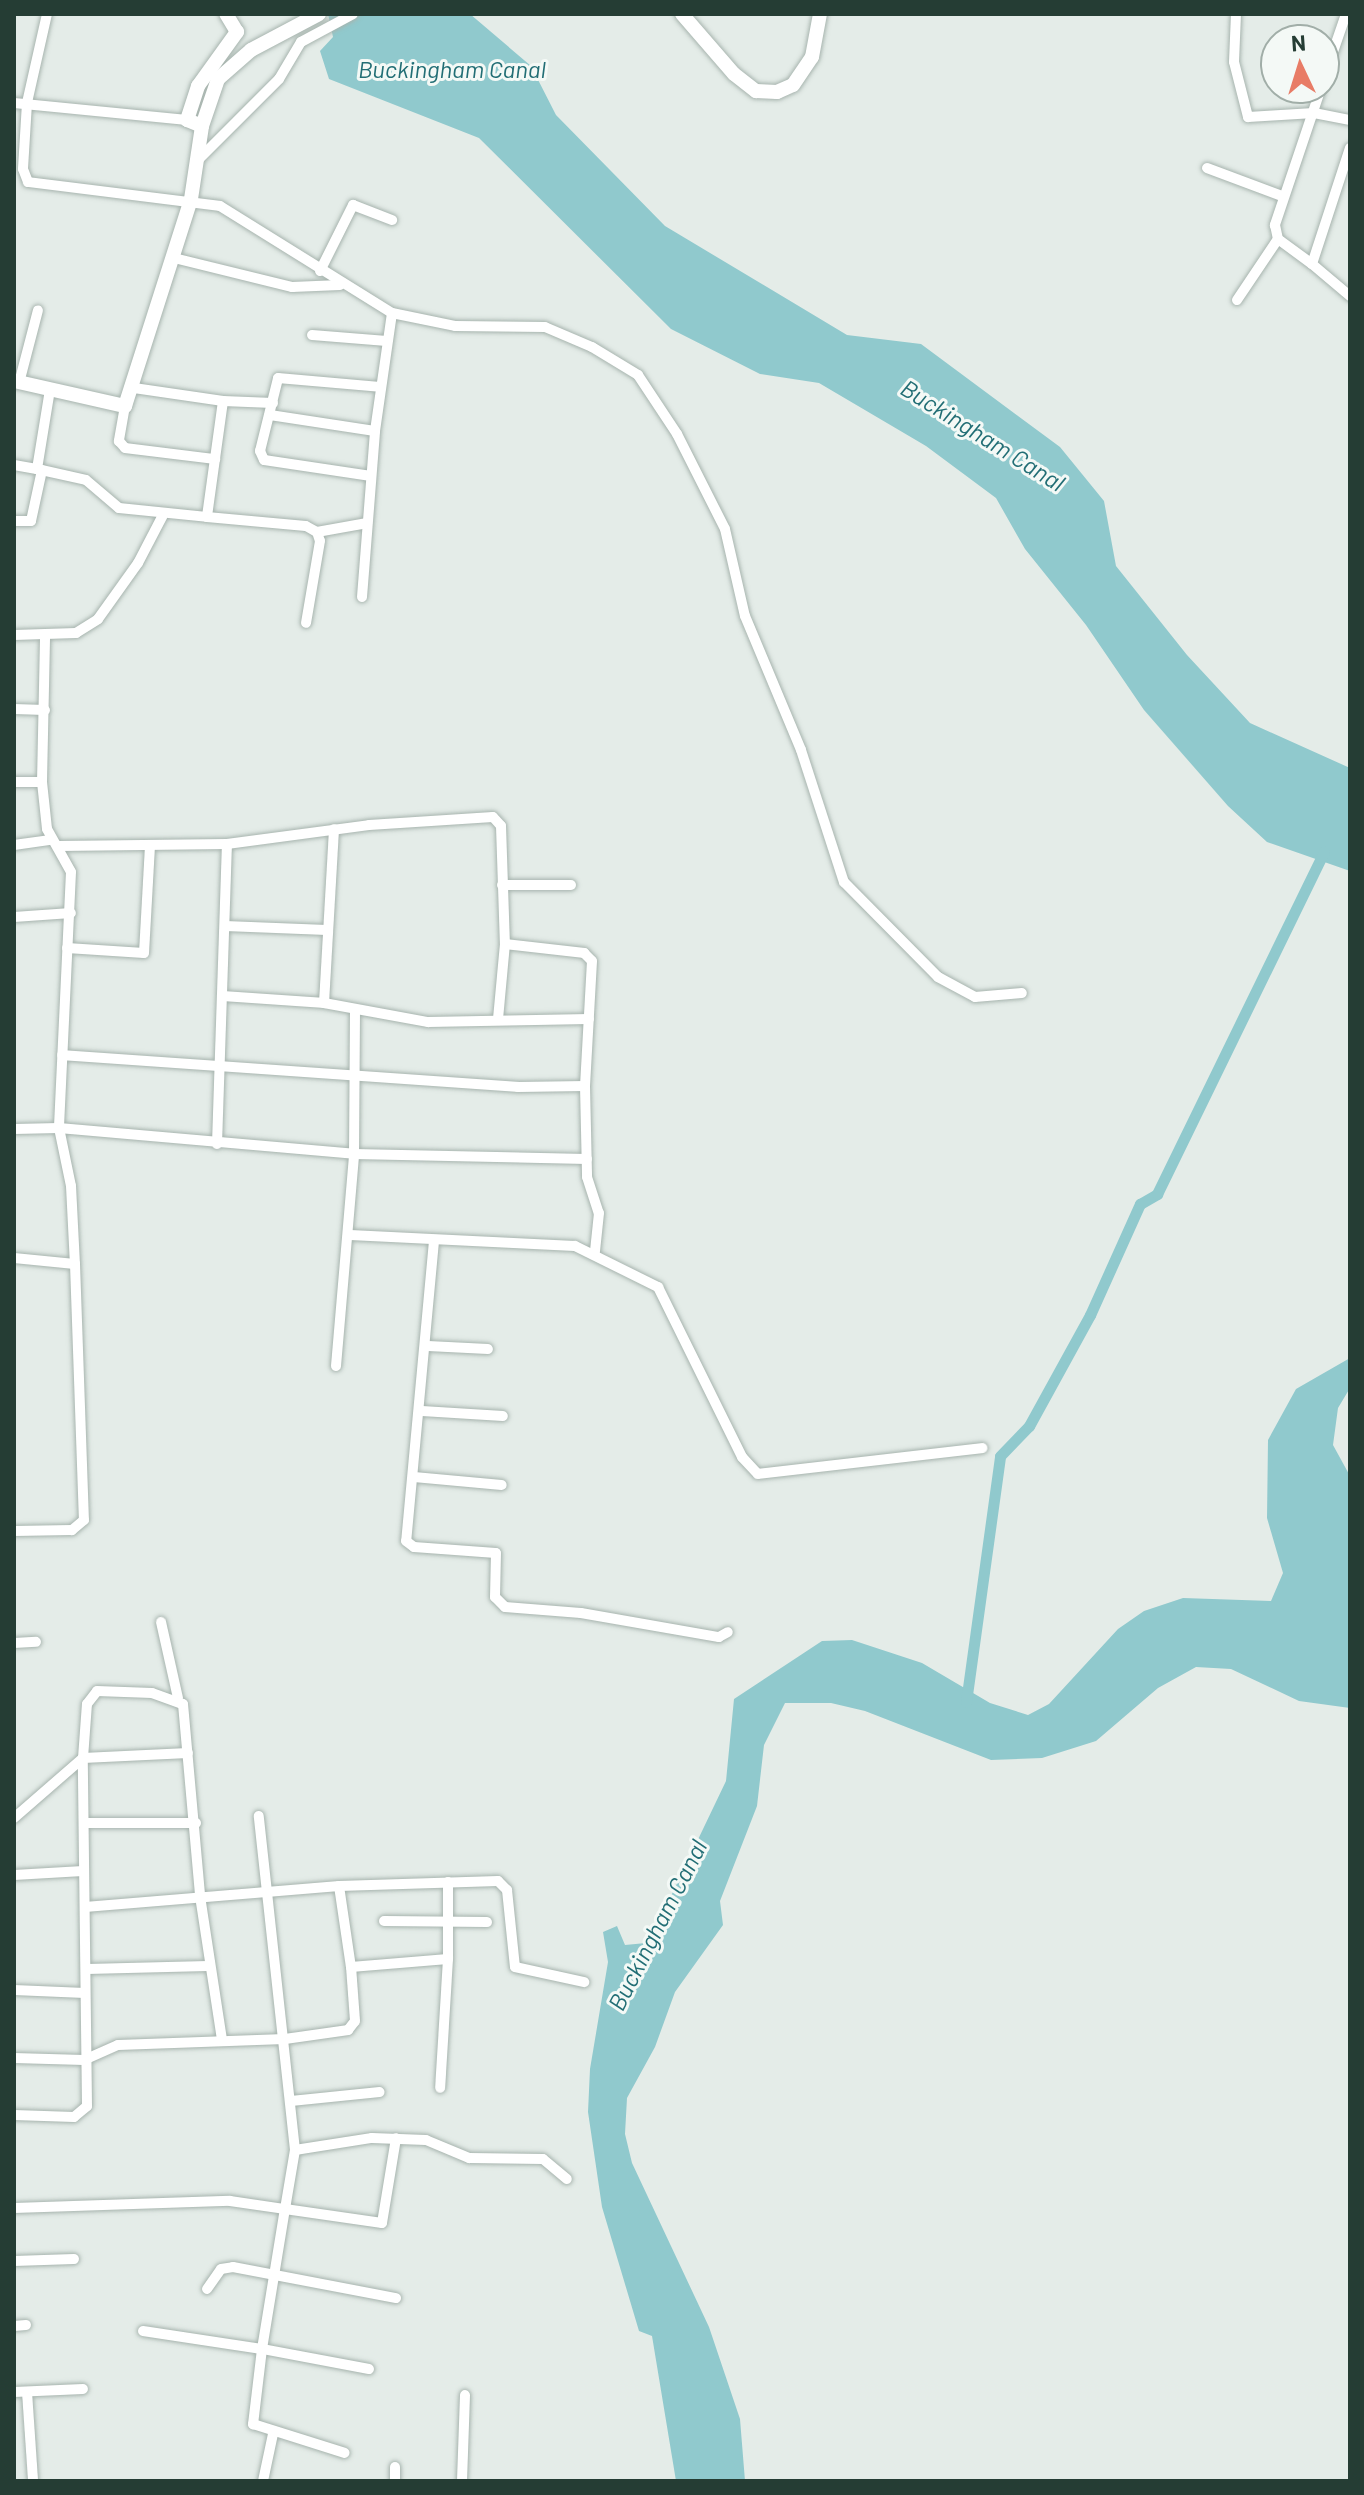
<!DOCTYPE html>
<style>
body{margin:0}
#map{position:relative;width:1364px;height:2495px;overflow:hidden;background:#e4ece8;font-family:Barlow,sans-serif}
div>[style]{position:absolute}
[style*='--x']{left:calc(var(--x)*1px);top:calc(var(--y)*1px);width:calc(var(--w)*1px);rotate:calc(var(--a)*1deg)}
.water>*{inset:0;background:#90c9cd}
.canal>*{height:11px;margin:-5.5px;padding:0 5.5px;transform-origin:5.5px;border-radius:5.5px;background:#90c9cd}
.roads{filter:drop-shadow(0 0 2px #a7b4ae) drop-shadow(0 0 2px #a7b4ae)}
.street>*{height:10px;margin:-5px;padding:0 5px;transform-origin:5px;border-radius:5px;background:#fff}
.secondary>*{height:14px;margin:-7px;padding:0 7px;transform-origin:7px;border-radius:7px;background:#fff}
span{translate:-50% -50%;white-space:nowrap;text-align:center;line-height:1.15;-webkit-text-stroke:6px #f4f9f6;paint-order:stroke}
.water-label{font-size:24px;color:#226e75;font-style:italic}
.frame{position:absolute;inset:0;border:16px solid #253d34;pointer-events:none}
.north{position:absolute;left:1260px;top:24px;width:80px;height:80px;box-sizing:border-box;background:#f4f9f6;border:2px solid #a1aea8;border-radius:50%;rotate:356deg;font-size:22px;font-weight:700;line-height:32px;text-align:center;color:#253d34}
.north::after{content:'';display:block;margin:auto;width:28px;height:36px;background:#e87c66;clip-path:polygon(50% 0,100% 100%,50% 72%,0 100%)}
</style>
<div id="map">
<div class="water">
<div style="clip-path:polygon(328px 14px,470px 14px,531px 66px,556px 115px,665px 226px,847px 335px,921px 344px,1060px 447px,1104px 501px,1116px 566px,1187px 655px,1250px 723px,1350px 768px,1350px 871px,1267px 842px,1228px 806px,1144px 710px,1086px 625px,1025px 549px,996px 498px,926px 446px,819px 383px,760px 374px,671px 329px,479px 138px,329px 79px,320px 51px,333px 37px)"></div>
<div style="clip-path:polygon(1350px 1358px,1350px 1388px,1338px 1408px,1333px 1445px,1350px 1476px,1350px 1708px,1299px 1701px,1231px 1669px,1196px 1667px,1158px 1688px,1096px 1741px,1042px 1758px,991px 1760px,865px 1711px,831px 1703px,785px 1703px,764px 1745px,757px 1806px,720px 1901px,723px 1925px,675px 1992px,655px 2047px,627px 2098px,625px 2134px,632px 2163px,709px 2327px,740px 2419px,745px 2481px,676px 2481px,652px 2336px,639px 2331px,602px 2207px,588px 2112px,590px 2069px,608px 1962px,603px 1932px,617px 1926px,625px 1945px,646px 1943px,659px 1921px,726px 1781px,734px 1699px,822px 1641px,852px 1640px,922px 1663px,990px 1703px,1028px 1715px,1049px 1704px,1118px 1629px,1144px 1611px,1183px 1598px,1271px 1601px,1283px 1573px,1267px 1518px,1268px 1440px,1296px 1389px)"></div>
</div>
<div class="canal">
<div style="--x:966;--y:1702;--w:248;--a:-82.1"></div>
<div style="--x:1000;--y:1456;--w:42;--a:-46"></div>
<div style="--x:1029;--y:1426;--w:127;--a:-61.2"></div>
<div style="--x:1090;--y:1315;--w:122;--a:-65.8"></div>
<div style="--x:1140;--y:1204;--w:20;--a:-30"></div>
<div style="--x:1157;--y:1194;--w:381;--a:-64"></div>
</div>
<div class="roads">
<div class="street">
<div style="--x:47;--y:14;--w:91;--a:102.7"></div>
<div style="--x:27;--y:103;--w:66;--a:93.5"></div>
<div style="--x:23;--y:169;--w:14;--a:69"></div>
<div style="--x:28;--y:182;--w:193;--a:7.1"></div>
<div style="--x:220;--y:206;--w:203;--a:31.9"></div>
<div style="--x:392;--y:313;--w:64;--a:11.7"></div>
<div style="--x:455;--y:326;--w:90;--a:0.6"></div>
<div style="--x:545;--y:327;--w:51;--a:23.1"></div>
<div style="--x:592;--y:347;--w:54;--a:31.3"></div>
<div style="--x:638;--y:375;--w:71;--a:56.5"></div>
<div style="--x:677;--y:434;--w:106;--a:63.2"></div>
<div style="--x:725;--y:529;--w:89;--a:77.1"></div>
<div style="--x:745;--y:616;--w:145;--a:67.3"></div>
<div style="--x:801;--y:750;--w:139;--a:72"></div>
<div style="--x:844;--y:882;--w:134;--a:45.3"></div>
<div style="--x:938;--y:977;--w:42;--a:28.4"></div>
<div style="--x:975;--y:997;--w:47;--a:-4.9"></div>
<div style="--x:1236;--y:14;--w:48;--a:92.4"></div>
<div style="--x:1234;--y:62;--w:57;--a:75.7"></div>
<div style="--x:1248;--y:117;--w:66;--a:-3.5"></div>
<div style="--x:1314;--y:113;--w:37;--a:11"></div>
<div style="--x:1324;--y:78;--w:68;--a:-71"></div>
<div style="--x:1321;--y:88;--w:145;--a:108.6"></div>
<div style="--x:1275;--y:225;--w:14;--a:78"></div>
<div style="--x:1278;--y:239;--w:42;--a:36.3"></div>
<div style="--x:1312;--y:264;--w:122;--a:-71.9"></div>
<div style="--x:14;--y:103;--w:174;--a:5.6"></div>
<div style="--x:195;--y:163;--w:119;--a:-45"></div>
<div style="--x:279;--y:79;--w:43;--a:-59.3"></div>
<div style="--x:301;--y:42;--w:59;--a:-28.3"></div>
<div style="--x:1207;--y:168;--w:80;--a:20.5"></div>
<div style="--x:174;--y:258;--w:122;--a:13.8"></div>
<div style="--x:292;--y:287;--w:48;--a:-2.4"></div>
<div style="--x:1312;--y:264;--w:50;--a:40.1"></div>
<div style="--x:320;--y:271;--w:74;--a:-63.4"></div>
<div style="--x:353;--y:205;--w:42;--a:21"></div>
<div style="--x:1237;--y:300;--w:73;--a:-56.1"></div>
<div style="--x:312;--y:335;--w:75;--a:4.6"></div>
<div style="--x:19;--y:383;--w:75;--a:-75.4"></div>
<div style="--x:134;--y:388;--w:90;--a:8.3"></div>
<div style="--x:273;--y:403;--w:50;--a:-177.7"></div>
<div style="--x:223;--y:401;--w:117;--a:97.9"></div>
<div style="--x:207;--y:517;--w:99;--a:5.2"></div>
<div style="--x:306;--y:526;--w:13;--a:29"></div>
<div style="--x:317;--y:532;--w:9;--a:72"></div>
<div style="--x:320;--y:541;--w:83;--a:99.7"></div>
<div style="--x:125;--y:406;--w:36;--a:100"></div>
<div style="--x:119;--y:441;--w:9;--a:49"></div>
<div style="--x:125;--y:448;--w:91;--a:7"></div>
<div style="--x:270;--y:415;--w:106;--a:8.7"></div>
<div style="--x:14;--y:465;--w:23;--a:10"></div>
<div style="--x:37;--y:469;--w:80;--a:-80.7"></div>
<div style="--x:37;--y:469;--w:50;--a:12.7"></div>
<div style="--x:86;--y:480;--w:43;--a:40.3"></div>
<div style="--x:119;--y:508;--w:88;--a:5.8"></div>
<div style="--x:371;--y:476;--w:108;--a:-171.5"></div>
<div style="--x:264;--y:460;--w:10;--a:-114"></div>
<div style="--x:260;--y:451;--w:75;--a:-76.1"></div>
<div style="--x:278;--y:378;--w:102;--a:5"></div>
<div style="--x:14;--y:521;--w:17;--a:0"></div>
<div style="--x:31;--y:521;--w:52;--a:-77.8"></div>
<div style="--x:317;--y:532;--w:51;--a:-10.2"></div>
<div style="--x:362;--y:597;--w:167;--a:-85.5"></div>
<div style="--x:375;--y:431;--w:119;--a:-81.8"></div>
<div style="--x:14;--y:635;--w:62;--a:-1.8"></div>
<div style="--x:76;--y:633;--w:26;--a:-32"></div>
<div style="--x:98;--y:619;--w:69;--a:-54.5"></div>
<div style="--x:138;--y:563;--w:56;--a:-62.5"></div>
<div style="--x:14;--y:709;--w:31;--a:2"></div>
<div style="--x:14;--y:782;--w:28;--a:0"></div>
<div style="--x:42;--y:782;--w:47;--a:83.9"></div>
<div style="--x:47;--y:829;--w:49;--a:60.8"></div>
<div style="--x:71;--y:872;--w:256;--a:92.7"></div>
<div style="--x:59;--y:1128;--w:59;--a:78.3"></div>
<div style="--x:71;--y:1186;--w:78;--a:87.1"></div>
<div style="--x:42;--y:782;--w:146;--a:-88.8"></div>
<div style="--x:14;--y:845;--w:37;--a:-8"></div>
<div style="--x:59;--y:846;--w:168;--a:-0.7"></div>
<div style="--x:227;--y:844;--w:143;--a:-7.6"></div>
<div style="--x:369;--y:825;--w:124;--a:-3.7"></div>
<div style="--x:493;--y:817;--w:12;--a:48"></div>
<div style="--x:501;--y:826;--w:118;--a:88.1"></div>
<div style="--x:505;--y:944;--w:80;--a:6.5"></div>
<div style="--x:584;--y:953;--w:11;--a:45"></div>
<div style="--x:592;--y:961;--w:125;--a:93.2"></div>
<div style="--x:585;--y:1086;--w:67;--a:179.1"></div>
<div style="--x:518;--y:1087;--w:457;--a:-176"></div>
<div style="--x:502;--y:885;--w:69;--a:0"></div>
<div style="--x:14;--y:917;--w:57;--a:-4"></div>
<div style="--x:225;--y:926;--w:102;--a:2.2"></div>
<div style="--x:67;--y:948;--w:77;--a:3.7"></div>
<div style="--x:144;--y:953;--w:108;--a:-86.8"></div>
<div style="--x:224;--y:996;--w:100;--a:4"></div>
<div style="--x:324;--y:1003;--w:174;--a:-86.7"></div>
<div style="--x:324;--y:1003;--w:106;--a:10.4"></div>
<div style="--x:428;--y:1022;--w:161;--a:-1.1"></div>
<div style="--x:498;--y:1019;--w:75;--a:-84.7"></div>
<div style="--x:585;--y:1086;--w:91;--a:88.7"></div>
<div style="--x:587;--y:1177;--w:38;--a:72"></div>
<div style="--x:599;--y:1213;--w:39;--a:96"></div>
<div style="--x:14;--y:1129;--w:45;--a:-1.3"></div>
<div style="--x:59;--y:1128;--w:296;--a:5"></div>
<div style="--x:354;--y:1154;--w:233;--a:1.2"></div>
<div style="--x:217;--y:1144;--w:300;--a:-88.1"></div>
<div style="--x:350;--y:1235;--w:225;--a:2.8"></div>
<div style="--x:575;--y:1246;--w:93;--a:26.3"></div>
<div style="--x:658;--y:1287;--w:190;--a:63.7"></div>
<div style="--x:742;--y:1457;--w:23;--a:47"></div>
<div style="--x:758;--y:1474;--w:226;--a:-6.6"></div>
<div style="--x:434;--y:1241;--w:301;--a:95.3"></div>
<div style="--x:406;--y:1541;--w:10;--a:37"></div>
<div style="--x:414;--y:1547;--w:82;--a:4.2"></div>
<div style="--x:496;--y:1553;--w:44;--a:91.3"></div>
<div style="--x:495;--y:1597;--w:14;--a:45"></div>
<div style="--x:505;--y:1607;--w:76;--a:4.5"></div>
<div style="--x:581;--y:1613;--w:140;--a:9.9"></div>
<div style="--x:719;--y:1637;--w:10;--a:-29"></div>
<div style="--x:14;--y:1258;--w:61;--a:5.6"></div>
<div style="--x:75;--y:1264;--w:256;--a:88"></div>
<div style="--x:84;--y:1520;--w:16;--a:140"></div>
<div style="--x:72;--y:1530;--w:58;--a:179"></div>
<div style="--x:428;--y:1346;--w:60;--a:2.9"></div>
<div style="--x:336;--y:1366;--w:213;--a:-85.1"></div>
<div style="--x:354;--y:1154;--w:143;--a:-89.6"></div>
<div style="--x:422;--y:1411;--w:81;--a:3.5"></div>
<div style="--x:414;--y:1477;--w:88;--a:5.2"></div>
<div style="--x:161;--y:1622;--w:78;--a:77.4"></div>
<div style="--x:14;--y:1643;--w:22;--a:-3"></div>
<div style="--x:14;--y:1818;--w:91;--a:-41"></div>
<div style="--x:83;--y:1758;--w:105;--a:-2.7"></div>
<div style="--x:85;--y:1823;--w:111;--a:0"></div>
<div style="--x:14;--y:1875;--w:69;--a:-3.3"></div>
<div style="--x:339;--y:1886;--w:82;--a:81.6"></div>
<div style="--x:351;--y:1967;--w:97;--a:-4.7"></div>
<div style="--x:448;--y:1959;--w:129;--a:93.5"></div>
<div style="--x:85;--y:1907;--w:255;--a:-4.7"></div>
<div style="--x:339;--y:1886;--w:159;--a:-1.8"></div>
<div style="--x:498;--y:1881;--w:13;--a:45"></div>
<div style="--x:507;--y:1890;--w:77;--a:84.1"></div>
<div style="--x:515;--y:1967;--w:71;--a:12.3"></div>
<div style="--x:384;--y:1921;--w:103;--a:0.6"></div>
<div style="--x:448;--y:1959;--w:77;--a:-90"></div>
<div style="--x:87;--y:1969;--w:121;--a:-1.4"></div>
<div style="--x:14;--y:1990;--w:71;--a:2.4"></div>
<div style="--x:14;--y:2058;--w:70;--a:1.6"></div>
<div style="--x:84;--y:2060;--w:37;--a:-24"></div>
<div style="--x:118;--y:2045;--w:167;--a:-2.1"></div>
<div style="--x:285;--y:2039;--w:64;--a:-8.1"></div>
<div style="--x:348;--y:2030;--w:11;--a:-52"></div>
<div style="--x:355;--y:2021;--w:54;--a:-94.2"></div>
<div style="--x:291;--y:2101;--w:89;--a:-5.8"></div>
<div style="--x:14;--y:2115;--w:60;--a:1.9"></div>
<div style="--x:74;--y:2117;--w:17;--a:-40"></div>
<div style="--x:87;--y:2106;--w:348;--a:-90.7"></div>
<div style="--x:83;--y:1758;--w:54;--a:-85.8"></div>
<div style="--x:87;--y:1704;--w:16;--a:-52"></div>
<div style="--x:97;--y:1691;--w:55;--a:2.1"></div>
<div style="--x:152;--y:1693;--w:33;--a:20"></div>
<div style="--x:183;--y:1704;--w:193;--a:84.9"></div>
<div style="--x:200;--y:1896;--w:146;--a:81.3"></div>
<div style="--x:295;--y:2150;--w:78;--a:-8.9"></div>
<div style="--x:372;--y:2138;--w:54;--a:2.1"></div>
<div style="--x:426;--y:2140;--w:47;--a:22.7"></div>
<div style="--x:469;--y:2158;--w:74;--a:0.8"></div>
<div style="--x:543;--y:2159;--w:31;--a:40"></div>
<div style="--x:14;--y:2208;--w:216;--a:-1.9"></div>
<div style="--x:230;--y:2201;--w:56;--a:8.3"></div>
<div style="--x:285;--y:2209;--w:60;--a:-80.4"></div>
<div style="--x:295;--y:2150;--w:336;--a:-96.2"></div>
<div style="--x:14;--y:2261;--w:60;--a:-1.9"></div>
<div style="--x:207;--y:2289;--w:24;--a:-55"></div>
<div style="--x:221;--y:2269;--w:12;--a:-9"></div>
<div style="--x:233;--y:2267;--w:166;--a:10.8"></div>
<div style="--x:14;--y:2326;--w:12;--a:-5"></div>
<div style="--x:143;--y:2331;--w:120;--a:8.6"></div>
<div style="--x:262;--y:2349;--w:76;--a:96.8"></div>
<div style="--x:253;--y:2424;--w:96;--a:17.5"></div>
<div style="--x:369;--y:2369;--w:109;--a:-169.4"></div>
<div style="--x:262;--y:2349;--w:142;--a:-80.7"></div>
<div style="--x:285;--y:2209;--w:98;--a:8.2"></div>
<div style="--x:382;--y:2223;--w:86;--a:-80.6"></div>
<div style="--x:14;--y:2392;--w:69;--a:-2.5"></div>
<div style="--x:27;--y:2392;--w:89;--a:86.1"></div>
<div style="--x:263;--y:2481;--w:48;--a:-78"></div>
<div style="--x:395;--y:2481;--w:14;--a:-90"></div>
<div style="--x:462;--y:2481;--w:86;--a:-88"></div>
</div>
<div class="secondary">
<div style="--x:682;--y:14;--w:79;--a:49.1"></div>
<div style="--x:734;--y:74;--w:28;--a:38"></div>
<div style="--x:756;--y:91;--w:21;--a:3"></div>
<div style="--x:777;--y:92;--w:17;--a:-24"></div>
<div style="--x:793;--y:85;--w:34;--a:-56"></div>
<div style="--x:812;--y:57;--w:44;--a:-79.5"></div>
<div style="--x:202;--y:126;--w:16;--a:-158"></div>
<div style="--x:187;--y:120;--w:36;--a:-72"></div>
<div style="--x:198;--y:86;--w:67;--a:-54.2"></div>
<div style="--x:237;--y:32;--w:21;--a:-121"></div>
<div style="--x:14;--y:381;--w:114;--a:12.7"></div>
<div style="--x:125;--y:406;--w:217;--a:-72.3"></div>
<div style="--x:191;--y:199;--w:74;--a:-81.4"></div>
<div style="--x:202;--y:126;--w:50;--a:-71.2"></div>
<div style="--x:218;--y:79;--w:44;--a:-41.3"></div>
<div style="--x:251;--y:50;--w:77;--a:-27.9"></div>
</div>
</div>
<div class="water-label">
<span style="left:452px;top:69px">Buckingham Canal</span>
<span style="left:983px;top:435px;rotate:32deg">Buckingham Canal</span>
<span style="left:657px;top:1925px;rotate:-63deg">Buckingham Canal</span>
</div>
<div class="frame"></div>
<div class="north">N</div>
</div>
